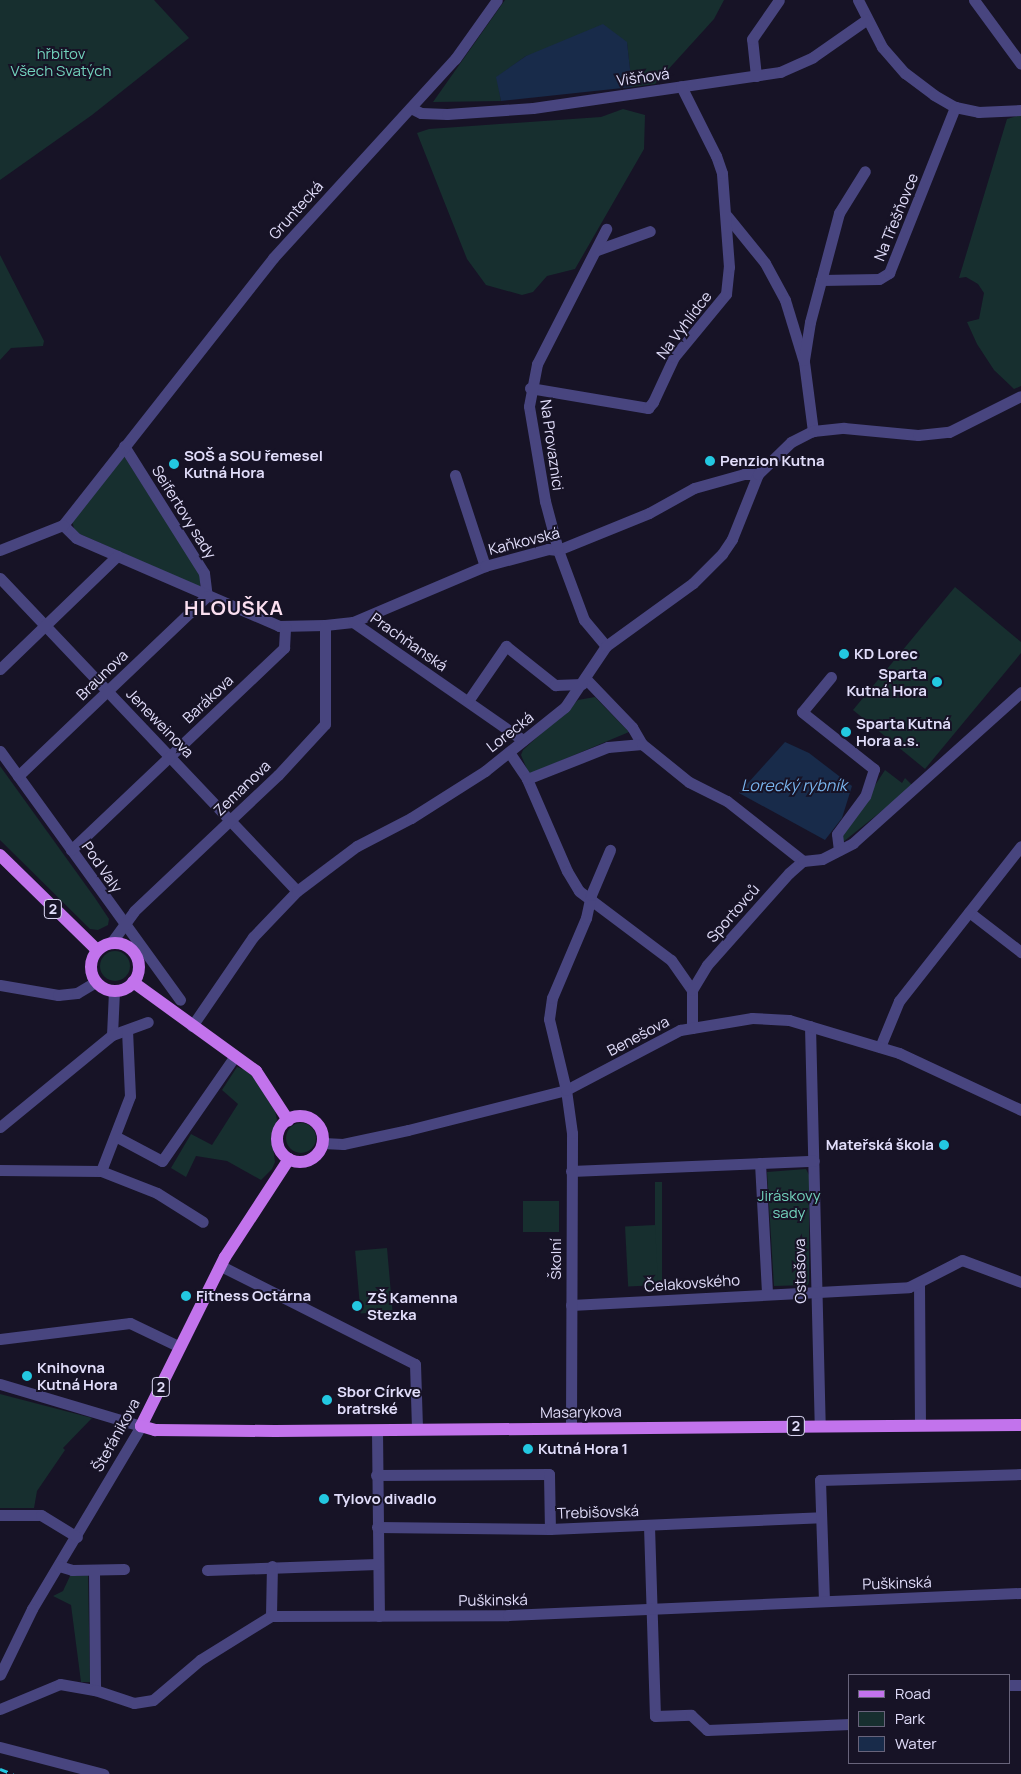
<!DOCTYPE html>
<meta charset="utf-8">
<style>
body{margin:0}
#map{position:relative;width:1021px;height:1774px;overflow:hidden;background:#171326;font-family:Manrope,sans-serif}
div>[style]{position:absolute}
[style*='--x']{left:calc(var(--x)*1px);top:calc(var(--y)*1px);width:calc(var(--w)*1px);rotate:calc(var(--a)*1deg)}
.green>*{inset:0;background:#172f2f;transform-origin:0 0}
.round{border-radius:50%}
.water>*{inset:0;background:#182b4a}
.minor>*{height:11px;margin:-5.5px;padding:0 5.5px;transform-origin:5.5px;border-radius:5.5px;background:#48457f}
.major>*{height:12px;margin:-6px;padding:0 6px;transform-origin:6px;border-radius:6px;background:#c273ec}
.major>.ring{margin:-6px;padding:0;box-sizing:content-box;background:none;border:12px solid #c273ec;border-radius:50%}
.rail>*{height:3px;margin-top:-1.5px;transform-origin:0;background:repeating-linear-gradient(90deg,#23c8e1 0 8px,transparent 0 14px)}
.dots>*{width:14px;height:14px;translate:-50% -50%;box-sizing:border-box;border:2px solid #171326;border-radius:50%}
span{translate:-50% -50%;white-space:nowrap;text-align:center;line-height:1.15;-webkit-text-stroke:4px #171326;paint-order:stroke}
.shield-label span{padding:1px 4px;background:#171326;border:1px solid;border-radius:4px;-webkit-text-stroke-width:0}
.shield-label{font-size:14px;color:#e1ddfa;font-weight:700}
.park-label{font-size:15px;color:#72d2bc}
.street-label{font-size:15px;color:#e1ddfa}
.poi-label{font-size:15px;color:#e1ddfa;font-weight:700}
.left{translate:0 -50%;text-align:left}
.right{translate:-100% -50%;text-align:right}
.water-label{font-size:16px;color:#79b4ed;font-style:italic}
.district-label{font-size:20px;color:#fbdff0;font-weight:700;letter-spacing:1px}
.legend{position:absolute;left:848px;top:1674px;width:162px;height:90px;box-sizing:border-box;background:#171326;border:1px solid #68647b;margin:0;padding:6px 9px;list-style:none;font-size:15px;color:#e1ddfa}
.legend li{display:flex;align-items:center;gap:10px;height:25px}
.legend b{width:25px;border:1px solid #68647b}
</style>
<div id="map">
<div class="green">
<div style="clip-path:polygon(0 0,154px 0,189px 38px,92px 115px,0 180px)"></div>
<div style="clip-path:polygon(505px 0,724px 0,714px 19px,655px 84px,632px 87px,627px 43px,526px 56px,497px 77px,501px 101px,433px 102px)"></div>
<div style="clip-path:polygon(623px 109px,645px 115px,644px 149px,575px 269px,547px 276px,533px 292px,522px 295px,486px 285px,467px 259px,417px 133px,429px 129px,601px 117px)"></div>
<div style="clip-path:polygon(1021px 115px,1021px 386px,1014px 389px,994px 370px,977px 344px,967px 322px,979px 319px,984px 293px,978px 284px,966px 277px,959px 278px,1007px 119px)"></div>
<div style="clip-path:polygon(0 255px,44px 341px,43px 346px,11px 348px,0 360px)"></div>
<div style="clip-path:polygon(124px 456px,200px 574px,200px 587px,75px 532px,72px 521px)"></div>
<div style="clip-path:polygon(955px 587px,1021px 642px,1021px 653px,925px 769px,853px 710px)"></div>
<div style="clip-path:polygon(595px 697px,629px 732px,529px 774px,521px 755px,523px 750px,578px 700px)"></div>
<div style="clip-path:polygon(0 766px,95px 898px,109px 919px,108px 925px,98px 930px,90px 929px,0 840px)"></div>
<div style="clip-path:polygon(885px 770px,902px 783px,905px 778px,913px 786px,843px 842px,840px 839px)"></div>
<div class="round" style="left:100px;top:951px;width:30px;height:30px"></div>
<div style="clip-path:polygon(237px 1067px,249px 1071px,275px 1111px,277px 1120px,272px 1139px,275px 1162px,272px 1169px,261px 1180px,227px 1161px,196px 1156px,186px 1177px,171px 1168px,191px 1134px,212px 1145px,238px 1104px,222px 1090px)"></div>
<div class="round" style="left:286px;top:1123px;width:30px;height:30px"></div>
<div style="clip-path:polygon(806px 1169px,809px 1175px,809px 1282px,808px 1285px,774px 1286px,767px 1172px)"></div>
<div style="left:655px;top:1182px;width:7px;height:103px"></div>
<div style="left:559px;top:1201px;width:31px;height:36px;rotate:90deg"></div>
<div style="left:655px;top:1225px;width:60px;height:30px;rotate:87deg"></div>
<div style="left:387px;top:1248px;width:63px;height:32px;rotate:85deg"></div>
<div style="clip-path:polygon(0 1394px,92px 1418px,63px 1448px,65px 1450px,37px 1491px,34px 1508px,0 1508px)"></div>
<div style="clip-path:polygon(88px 1575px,90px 1682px,81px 1682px,71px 1605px,53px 1596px,63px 1591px,70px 1576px)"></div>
</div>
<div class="water">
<div style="clip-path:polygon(603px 24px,627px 42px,632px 87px,501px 101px,496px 77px,526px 56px)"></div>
<div style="clip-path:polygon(785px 742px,809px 753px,852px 786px,842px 818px,825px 840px,739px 793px)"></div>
</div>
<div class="minor">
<div style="--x:858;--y:0;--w:53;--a:62.9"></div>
<div style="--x:882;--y:47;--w:35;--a:49"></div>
<div style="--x:905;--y:73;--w:36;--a:37"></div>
<div style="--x:934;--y:95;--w:24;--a:30"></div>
<div style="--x:955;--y:107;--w:24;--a:12"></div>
<div style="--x:978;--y:112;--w:43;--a:-2.7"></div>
<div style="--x:974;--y:0;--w:79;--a:53.7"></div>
<div style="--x:756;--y:76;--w:37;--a:-96"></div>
<div style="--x:752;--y:39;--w:47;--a:-55.3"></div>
<div style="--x:411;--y:108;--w:11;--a:27"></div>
<div style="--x:421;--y:113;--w:26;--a:2"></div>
<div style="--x:447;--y:114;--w:86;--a:-4"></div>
<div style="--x:533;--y:108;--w:250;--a:-8.3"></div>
<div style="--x:780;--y:72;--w:36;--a:-24"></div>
<div style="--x:813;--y:57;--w:65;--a:-34.9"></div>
<div style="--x:727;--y:216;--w:60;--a:51"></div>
<div style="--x:765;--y:263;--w:42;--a:61.6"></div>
<div style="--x:785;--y:300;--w:65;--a:73"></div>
<div style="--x:804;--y:362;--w:70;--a:82.6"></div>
<div style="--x:597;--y:250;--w:56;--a:-19.7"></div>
<div style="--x:821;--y:280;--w:58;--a:-1"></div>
<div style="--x:879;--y:279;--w:12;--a:-31"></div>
<div style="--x:889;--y:273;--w:179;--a:-68.3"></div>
<div style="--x:804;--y:360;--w:38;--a:-81"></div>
<div style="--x:810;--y:322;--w:113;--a:-75.1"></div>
<div style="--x:839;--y:213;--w:49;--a:-58.2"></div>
<div style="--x:530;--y:388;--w:120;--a:9.6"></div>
<div style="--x:648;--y:408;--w:8;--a:-50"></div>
<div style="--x:653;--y:402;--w:50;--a:-65"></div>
<div style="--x:674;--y:357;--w:82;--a:-50.5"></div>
<div style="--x:726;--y:294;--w:27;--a:-84"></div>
<div style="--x:729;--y:267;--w:94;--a:-94.3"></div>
<div style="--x:722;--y:173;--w:18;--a:-109"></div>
<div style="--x:716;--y:156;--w:78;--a:-116.6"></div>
<div style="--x:124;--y:446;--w:150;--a:57.8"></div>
<div style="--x:204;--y:573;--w:23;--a:83"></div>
<div style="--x:455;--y:475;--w:96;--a:71.8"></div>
<div style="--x:63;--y:525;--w:18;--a:45"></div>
<div style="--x:76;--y:538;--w:221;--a:23.4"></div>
<div style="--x:279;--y:626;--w:46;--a:-1.2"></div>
<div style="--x:325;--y:625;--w:28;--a:-6"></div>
<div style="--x:353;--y:622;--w:143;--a:-23"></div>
<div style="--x:485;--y:566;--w:65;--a:-15.1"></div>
<div style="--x:548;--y:549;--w:10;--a:6"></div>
<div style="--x:558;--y:550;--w:98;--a:-22.1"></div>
<div style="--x:649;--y:513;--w:51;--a:-29.1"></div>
<div style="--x:694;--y:488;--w:52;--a:-15.6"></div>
<div style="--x:744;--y:474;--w:14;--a:0"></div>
<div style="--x:63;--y:525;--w:340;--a:-51.8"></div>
<div style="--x:273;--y:258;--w:270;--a:-47.6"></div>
<div style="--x:455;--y:59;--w:72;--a:-54.6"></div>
<div style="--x:0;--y:550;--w:68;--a:-21.6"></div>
<div style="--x:0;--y:578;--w:431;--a:46.5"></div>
<div style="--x:353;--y:622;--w:207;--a:34.8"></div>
<div style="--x:606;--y:646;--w:34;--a:-130"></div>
<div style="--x:584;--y:620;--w:75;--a:-110.4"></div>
<div style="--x:558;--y:550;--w:51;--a:-104.9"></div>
<div style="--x:545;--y:501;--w:96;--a:-99.6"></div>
<div style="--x:529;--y:406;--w:43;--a:-79.2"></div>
<div style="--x:537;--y:364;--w:152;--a:-62.9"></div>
<div style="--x:0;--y:669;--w:163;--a:-44"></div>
<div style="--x:831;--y:677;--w:45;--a:129.6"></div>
<div style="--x:802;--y:712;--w:92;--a:38.4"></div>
<div style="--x:874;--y:769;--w:28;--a:108"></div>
<div style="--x:865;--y:796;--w:47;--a:126.4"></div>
<div style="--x:837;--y:834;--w:16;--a:83"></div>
<div style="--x:585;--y:678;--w:68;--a:46.2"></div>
<div style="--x:632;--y:727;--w:20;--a:60"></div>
<div style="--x:468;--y:701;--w:67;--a:-55.4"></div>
<div style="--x:506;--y:646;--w:63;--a:38.5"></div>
<div style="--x:555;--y:685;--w:27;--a:-2"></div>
<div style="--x:0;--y:751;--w:307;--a:54.1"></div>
<div style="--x:509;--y:752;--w:32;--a:56"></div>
<div style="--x:527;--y:779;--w:100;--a:66.5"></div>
<div style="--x:567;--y:871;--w:23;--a:59"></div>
<div style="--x:579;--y:891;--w:115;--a:36.9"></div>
<div style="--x:671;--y:960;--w:37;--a:55"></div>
<div style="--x:18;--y:776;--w:261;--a:-43.6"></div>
<div style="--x:527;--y:779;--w:87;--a:-21.6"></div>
<div style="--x:608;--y:747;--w:34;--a:-5"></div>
<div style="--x:642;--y:744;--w:60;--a:39"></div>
<div style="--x:689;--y:782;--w:42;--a:26.6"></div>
<div style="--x:727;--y:801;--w:97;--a:38.3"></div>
<div style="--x:71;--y:850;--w:294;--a:-43.5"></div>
<div style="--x:284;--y:648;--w:22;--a:-87"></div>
<div style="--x:969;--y:912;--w:66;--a:37.6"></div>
<div style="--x:111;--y:943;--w:39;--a:-54"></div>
<div style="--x:134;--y:911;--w:198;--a:-43.4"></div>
<div style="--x:278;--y:775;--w:69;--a:-47.3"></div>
<div style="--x:325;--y:724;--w:99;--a:-90"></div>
<div style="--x:0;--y:985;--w:59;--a:9.8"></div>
<div style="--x:58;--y:995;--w:19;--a:-6"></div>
<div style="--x:77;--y:993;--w:21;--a:-31"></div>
<div style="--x:192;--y:1026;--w:108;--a:-55.6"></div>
<div style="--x:253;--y:937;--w:64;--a:-46.3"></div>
<div style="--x:297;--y:891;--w:75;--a:-36.9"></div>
<div style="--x:357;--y:846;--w:61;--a:-27.4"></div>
<div style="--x:411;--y:818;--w:88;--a:-32.4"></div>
<div style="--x:485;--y:771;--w:102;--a:-38.7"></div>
<div style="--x:565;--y:707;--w:73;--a:-56.1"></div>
<div style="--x:606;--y:646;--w:107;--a:-35.9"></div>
<div style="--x:693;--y:583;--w:41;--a:-45"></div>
<div style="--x:722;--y:554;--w:18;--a:-56"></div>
<div style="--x:732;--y:539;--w:70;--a:-68.2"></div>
<div style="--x:758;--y:474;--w:46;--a:-44.1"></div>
<div style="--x:791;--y:442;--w:25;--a:-27"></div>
<div style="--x:813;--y:431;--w:31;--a:-6"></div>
<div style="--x:844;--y:428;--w:74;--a:5.4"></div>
<div style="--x:918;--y:435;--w:31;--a:-6"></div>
<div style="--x:949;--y:432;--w:80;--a:-26.6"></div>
<div style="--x:810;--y:1026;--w:400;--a:88.6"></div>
<div style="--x:692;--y:1028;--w:38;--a:-90"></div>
<div style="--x:692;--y:990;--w:29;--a:-59"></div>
<div style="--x:707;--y:965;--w:123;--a:-48.3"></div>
<div style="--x:789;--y:873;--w:18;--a:-41"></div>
<div style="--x:803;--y:861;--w:19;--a:-6"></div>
<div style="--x:822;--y:859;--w:35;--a:-27"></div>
<div style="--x:853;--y:843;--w:226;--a:-41.9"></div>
<div style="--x:112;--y:1035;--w:44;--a:-87.4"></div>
<div style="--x:880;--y:1047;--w:50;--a:-67.6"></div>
<div style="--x:899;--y:1001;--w:197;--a:-51.8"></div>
<div style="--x:0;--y:1127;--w:145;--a:-39.4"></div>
<div style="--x:112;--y:1035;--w:38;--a:-20"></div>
<div style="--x:115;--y:1136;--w:53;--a:28"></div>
<div style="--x:162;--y:1161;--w:128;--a:-55.2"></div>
<div style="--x:323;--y:1143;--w:20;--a:3"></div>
<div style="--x:343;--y:1144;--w:66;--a:-12.2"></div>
<div style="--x:408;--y:1130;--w:163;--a:-14.2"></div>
<div style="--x:566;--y:1090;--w:129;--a:-27.8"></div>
<div style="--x:680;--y:1030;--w:73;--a:-9.5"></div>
<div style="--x:752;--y:1018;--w:37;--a:3"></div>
<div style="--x:789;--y:1020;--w:115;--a:16.7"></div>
<div style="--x:899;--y:1053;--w:135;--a:25"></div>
<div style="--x:760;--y:1163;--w:130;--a:86.9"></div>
<div style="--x:0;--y:1170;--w:101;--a:0.6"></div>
<div style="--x:101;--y:1171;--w:60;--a:21.4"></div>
<div style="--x:157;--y:1193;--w:54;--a:32.2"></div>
<div style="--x:101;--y:1171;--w:80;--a:-68.9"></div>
<div style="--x:130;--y:1096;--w:66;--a:-92.6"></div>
<div style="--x:571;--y:1171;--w:243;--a:-2.4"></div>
<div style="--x:221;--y:1266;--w:217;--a:26.8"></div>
<div style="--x:415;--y:1364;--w:65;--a:88.2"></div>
<div style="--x:919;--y:1283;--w:142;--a:89.6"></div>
<div style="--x:571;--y:1305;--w:338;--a:-3"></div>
<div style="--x:909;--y:1287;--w:59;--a:-27"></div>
<div style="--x:962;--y:1260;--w:63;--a:20.4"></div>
<div style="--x:0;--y:1339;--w:131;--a:-7"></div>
<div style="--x:130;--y:1323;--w:55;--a:25.6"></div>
<div style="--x:0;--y:1384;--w:147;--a:16.6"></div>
<div style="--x:141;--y:1426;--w:213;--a:120.8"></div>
<div style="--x:32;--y:1609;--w:73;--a:115.9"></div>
<div style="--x:571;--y:1428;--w:295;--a:-89.8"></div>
<div style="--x:572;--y:1133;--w:43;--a:-97.9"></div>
<div style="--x:566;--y:1090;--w:73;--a:-103.5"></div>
<div style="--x:549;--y:1019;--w:21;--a:-82"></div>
<div style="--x:552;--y:998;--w:87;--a:-67"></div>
<div style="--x:586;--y:918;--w:24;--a:-78"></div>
<div style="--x:591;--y:895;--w:49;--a:-67.1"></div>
<div style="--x:377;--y:1430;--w:186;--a:89.4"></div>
<div style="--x:376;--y:1475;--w:173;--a:-0.3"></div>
<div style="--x:549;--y:1474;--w:55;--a:89"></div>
<div style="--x:0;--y:1515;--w:41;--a:0"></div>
<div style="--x:41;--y:1515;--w:42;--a:31.4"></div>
<div style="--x:649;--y:1526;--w:190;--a:88.2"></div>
<div style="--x:655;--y:1716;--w:36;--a:-2"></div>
<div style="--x:691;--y:1715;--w:22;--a:43"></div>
<div style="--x:707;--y:1730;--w:143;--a:-2.4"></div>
<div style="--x:377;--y:1527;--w:173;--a:0.7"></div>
<div style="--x:550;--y:1529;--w:271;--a:-2.5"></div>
<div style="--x:59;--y:1566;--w:14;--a:17"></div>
<div style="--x:72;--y:1570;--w:52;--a:-1.1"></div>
<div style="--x:94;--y:1570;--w:120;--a:89.5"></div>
<div style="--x:207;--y:1570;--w:170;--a:-2"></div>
<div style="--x:824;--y:1601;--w:121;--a:-91.9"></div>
<div style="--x:820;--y:1480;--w:201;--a:-1.7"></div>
<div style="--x:271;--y:1616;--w:50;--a:-88.9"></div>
<div style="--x:1010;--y:1685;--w:11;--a:0"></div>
<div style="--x:0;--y:1709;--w:65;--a:-22.6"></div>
<div style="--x:60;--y:1684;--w:36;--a:10"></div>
<div style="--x:95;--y:1690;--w:41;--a:18.4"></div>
<div style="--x:134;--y:1703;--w:19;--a:-9"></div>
<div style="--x:153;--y:1700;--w:62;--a:-40.4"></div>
<div style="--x:200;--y:1660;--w:84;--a:-31.8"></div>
<div style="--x:271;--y:1616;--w:237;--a:-0.2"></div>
<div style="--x:508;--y:1615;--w:513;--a:-2.46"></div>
<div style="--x:0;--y:1747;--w:107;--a:14.6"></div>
</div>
<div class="major">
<div style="--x:0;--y:855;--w:136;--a:44.4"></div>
<div class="ring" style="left:91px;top:943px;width:36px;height:36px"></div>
<div style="--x:133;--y:982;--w:152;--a:35.9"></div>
<div style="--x:256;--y:1071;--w:59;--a:56.9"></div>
<div class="ring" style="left:277px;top:1116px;width:34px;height:34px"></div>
<div style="--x:289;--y:1159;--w:117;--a:123.1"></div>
<div style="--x:225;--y:1257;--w:189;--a:116.4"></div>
<div style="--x:141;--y:1426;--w:15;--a:16"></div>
<div style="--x:155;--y:1430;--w:120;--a:0.5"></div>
<div style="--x:275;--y:1431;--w:746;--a:-0.46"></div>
</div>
<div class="rail">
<div style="--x:0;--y:1769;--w:14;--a:21"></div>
</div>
<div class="dots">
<div style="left:710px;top:461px;background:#23c8e1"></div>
<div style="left:174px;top:464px;background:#23c8e1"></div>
<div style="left:844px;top:654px;background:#23c8e1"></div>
<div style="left:937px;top:682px;background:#23c8e1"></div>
<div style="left:846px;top:732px;background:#23c8e1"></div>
<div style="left:944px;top:1145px;background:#23c8e1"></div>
<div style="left:186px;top:1296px;background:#23c8e1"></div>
<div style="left:357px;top:1306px;background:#23c8e1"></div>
<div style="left:27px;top:1376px;background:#23c8e1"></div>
<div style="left:327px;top:1400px;background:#23c8e1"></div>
<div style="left:528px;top:1449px;background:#23c8e1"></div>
<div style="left:324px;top:1499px;background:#23c8e1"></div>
</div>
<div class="shield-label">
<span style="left:53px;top:909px">2</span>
<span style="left:161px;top:1387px">2</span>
<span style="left:796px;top:1426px">2</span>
</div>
<div class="park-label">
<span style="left:61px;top:62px">hřbitov<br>Všech Svatých</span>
<span style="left:789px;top:1204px">Jiráskovy<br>sady</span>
</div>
<div class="street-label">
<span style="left:643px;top:77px;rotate:-8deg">Višňová</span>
<span style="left:296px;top:210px;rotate:-48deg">Gruntecká</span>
<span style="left:896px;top:217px;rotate:-68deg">Na Třešňovce</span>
<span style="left:684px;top:325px;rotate:-53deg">Na Vyhlídce</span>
<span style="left:552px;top:445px;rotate:82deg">Na Provaznici</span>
<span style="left:184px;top:512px;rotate:58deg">Seifertovy sady</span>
<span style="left:524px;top:541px;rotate:-14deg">Kaňkovská</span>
<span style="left:409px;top:642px;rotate:35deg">Prachňanská</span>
<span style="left:102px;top:675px;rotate:-44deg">Braunova</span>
<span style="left:208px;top:699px;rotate:-43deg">Barákova</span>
<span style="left:160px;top:723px;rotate:46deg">Jeneweinova</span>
<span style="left:510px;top:732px;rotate:-38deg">Lorecká</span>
<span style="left:242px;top:788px;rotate:-44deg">Zemanova</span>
<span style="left:102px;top:867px;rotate:55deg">Pod Valy</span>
<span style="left:733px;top:913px;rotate:-49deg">Sportovců</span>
<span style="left:638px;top:1036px;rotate:-28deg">Benešova</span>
<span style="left:556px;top:1259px;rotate:-90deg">Školní</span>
<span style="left:800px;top:1271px;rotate:-91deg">Ostašova</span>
<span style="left:692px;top:1283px;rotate:-4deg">Čelakovského</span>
<span style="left:581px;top:1412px;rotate:-1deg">Masarykova</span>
<span style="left:116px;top:1435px;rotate:-61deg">Štefánikova</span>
<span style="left:598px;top:1512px;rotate:-2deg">Trebišovská</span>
<span style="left:897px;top:1583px;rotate:-2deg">Puškinská</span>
<span style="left:493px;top:1600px;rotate:-1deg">Puškinská</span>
</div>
<div class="poi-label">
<span class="left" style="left:184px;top:464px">SOŠ a SOU řemesel<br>Kutná Hora</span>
<span class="left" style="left:720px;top:461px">Penzion Kutna</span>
<span class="left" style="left:854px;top:654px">KD Lorec</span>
<span class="right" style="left:927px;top:682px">Sparta<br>Kutná Hora</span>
<span class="left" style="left:856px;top:732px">Sparta Kutná<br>Hora a.s.</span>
<span class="right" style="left:934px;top:1145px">Mateřská škola</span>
<span class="left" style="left:196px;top:1296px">Fitness Octárna</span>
<span class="left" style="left:367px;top:1306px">ZŠ Kamenna<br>Stezka</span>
<span class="left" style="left:37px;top:1376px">Knihovna<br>Kutná Hora</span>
<span class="left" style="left:337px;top:1400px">Sbor Církve<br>bratrské</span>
<span class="left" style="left:538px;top:1449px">Kutná Hora 1</span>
<span class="left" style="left:334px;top:1499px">Tylovo divadlo</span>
</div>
<div class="water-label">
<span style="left:794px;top:785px">Lorecký rybník</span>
</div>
<div class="district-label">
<span style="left:234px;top:607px">HLOUŠKA</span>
</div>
<ul class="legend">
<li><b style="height:6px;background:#c273ec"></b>Road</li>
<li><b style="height:14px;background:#172f2f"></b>Park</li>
<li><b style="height:14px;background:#182b4a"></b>Water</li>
</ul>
</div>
